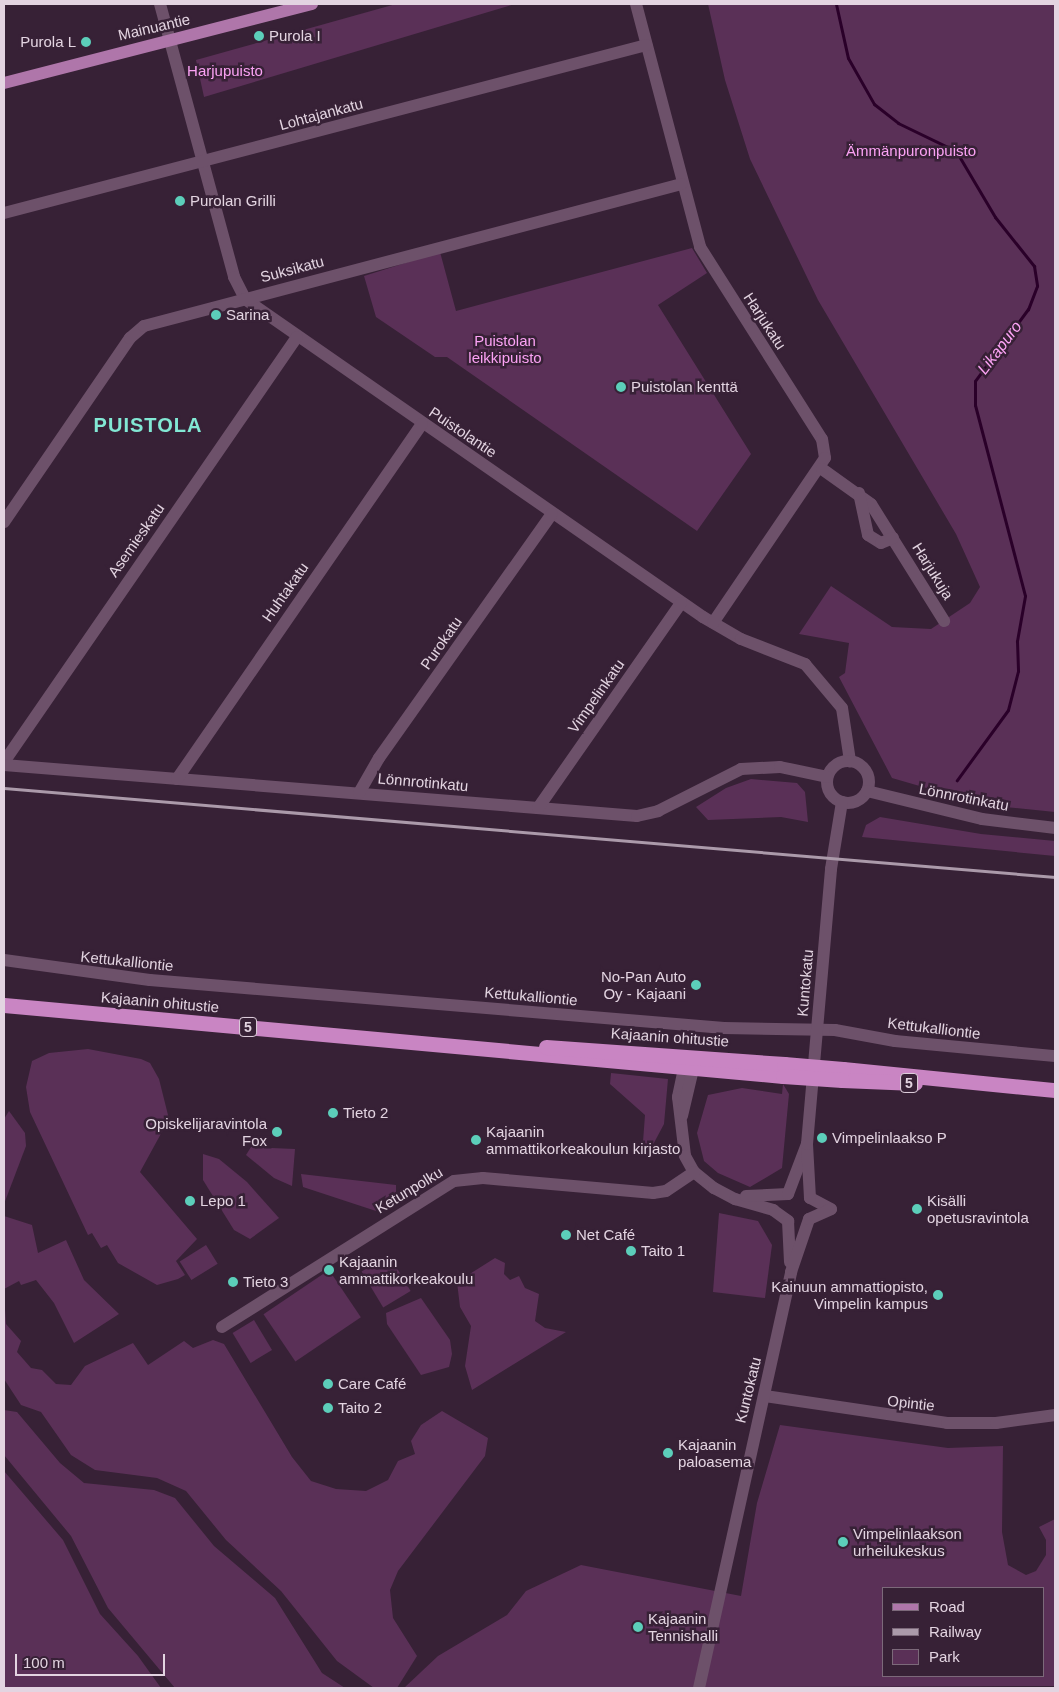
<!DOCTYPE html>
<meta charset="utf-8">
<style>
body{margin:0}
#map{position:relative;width:1059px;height:1692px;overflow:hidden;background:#372136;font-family:Arial,sans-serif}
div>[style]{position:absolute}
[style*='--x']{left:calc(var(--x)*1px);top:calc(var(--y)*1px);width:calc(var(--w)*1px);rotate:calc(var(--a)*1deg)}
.green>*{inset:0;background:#5a3057;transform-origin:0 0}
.stream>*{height:3px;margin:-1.5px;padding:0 1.5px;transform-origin:1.5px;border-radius:1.5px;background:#2a0029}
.minor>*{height:12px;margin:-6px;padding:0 6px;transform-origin:6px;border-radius:6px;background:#6d516a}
.minor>.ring{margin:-6px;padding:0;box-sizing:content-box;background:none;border:12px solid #6d516a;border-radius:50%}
.major>*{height:12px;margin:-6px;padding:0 6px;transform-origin:6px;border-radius:6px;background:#af76aa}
.highway>*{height:15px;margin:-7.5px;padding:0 7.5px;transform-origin:7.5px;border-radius:7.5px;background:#c985c3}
.rail>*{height:3px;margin:-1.5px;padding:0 1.5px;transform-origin:1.5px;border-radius:1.5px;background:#ab9aaa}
.highway-bridge>*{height:15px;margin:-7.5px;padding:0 7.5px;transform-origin:7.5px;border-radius:7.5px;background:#c985c3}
.dots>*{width:14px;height:14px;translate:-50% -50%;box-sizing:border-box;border:2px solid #372136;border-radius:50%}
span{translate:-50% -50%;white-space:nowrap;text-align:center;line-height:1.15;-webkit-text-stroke:5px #372136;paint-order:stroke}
.shield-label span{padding:1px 4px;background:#372136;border:1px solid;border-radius:4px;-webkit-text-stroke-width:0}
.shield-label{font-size:14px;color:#e3d4e1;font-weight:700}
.street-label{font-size:15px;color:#e3d4e1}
.poi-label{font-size:15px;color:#e3d4e1}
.left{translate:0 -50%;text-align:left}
.right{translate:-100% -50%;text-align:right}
.park-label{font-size:15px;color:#fba2f4}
.water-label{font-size:16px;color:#fca3f5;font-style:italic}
.district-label{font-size:20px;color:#82e8d4;font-weight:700;letter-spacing:1px}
.frame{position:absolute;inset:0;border:5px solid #e3d4e1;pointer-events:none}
.legend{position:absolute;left:882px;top:1587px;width:162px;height:90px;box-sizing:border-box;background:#372136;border:1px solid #7c697a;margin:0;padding:6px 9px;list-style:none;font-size:15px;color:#e3d4e1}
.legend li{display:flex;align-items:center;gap:10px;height:25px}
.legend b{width:25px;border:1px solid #7c697a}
.scale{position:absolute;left:15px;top:1654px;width:150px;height:22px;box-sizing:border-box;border:2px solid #e3d4e1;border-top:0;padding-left:6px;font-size:15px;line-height:18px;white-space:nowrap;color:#e3d4e1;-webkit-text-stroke:4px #372136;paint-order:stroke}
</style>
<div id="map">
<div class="green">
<div style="clip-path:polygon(396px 4px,515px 4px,204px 97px,196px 60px)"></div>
<div style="clip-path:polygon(708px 4px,1055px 4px,1055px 812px,985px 805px,892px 778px,839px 677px,845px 673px,849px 643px,799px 634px,831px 586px,892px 627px,931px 629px,970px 603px,980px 587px,956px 534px,818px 300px,750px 159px,725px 80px)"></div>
<div style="clip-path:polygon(692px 248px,707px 273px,658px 305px,751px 454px,697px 531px,447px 357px,435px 357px,376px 317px,364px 276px,440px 252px,456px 311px)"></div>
<div style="clip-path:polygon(751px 779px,797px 783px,805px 792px,808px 822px,781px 817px,708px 820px,696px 807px,726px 788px)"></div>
<div style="clip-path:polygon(880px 817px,981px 834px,1055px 841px,1055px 856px,862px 837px,866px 825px)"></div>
<div style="clip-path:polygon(88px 1049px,141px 1059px,150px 1063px,159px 1079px,169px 1119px,140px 1172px,197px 1239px,176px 1261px,185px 1275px,178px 1279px,157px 1285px,118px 1263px,107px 1245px,101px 1248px,92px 1233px,88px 1235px,30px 1112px,26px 1087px,32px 1061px,49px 1053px)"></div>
<div style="clip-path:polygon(611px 1073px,668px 1079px,664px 1124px,647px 1156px,642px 1155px,645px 1115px,610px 1084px)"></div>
<div style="clip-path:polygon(783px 1084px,789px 1094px,782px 1168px,750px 1187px,718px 1173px,704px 1161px,697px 1133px,708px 1095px,742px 1088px,782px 1094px)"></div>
<div style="clip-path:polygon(9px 1111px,25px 1133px,26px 1146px,4px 1204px,4px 1119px)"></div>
<div style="clip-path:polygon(251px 1147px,295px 1149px,292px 1186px,274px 1178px,246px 1155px)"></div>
<div style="clip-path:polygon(203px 1154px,219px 1159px,247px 1182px,279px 1218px,250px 1239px,234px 1230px,203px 1180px)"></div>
<div style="clip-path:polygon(301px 1174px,396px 1185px,396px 1194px,376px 1211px,303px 1187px)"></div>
<div style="clip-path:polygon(719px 1213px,758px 1221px,772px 1245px,765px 1298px,713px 1292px)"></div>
<div style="clip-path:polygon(4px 1216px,32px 1225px,38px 1253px,66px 1240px,84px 1280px,119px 1314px,74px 1343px,54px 1303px,36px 1280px,21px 1285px,19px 1281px,4px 1289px)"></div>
<div style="left:206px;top:1245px;width:22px;height:31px;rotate:58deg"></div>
<div style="left:389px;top:1255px;width:42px;height:32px;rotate:59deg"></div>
<div style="clip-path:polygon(495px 1258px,505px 1263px,504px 1274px,510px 1280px,519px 1276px,525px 1288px,539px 1294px,535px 1321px,545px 1328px,566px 1332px,472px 1390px,465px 1366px,471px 1326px,460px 1307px,457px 1282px)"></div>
<div style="left:329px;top:1270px;width:57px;height:79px;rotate:56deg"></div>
<div style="clip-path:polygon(4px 1294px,6px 1324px,21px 1341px,17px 1352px,31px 1368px,42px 1370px,56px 1384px,71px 1385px,85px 1366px,133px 1343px,148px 1365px,184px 1341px,193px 1348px,213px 1340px,224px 1344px,292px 1457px,311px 1481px,336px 1489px,366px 1491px,388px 1480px,398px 1461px,415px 1454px,411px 1441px,421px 1425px,442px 1411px,488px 1438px,485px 1456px,398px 1571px,390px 1590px,393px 1618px,417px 1656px,397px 1688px,374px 1688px,337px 1661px,281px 1591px,226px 1540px,186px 1491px,157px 1478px,95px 1470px,71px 1455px,41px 1412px,21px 1405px,4px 1379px)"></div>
<div style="clip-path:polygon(421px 1298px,450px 1340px,452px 1354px,449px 1367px,421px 1375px,387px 1324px,386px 1313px)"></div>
<div style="left:254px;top:1320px;width:35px;height:25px;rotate:59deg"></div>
<div style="clip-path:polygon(4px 1410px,17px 1412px,60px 1463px,84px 1483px,154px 1490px,175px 1498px,214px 1546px,275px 1598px,322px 1673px,345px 1688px,175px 1688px,108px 1608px,71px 1536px,4px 1455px)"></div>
<div style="clip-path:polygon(evenodd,780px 1425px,948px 1448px,1003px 1446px,1002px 1532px,1008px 1565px,1026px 1575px,1036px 1571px,1046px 1555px,1046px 1540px,1039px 1527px,1055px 1519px,1055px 1686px,404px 1688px,438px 1656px,507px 1615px,526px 1591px,581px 1565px,741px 1596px,757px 1503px,780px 1425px,883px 1588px,1043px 1588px,1043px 1676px,883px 1676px,883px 1588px)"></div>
<div style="clip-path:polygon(4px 1471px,63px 1540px,100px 1614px,138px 1656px,161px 1688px,4px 1688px)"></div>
</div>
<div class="stream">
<div style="--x:836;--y:4;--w:55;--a:77.5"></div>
<div style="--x:848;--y:58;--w:53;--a:60.5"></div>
<div style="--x:874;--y:104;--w:31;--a:38"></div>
<div style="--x:898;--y:123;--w:64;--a:25.8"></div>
<div style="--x:956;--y:151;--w:77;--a:59.4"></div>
<div style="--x:995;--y:217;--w:63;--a:51.5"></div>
<div style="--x:1034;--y:266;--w:20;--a:81"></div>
<div style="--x:1037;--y:286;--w:25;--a:111"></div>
<div style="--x:1028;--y:309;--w:89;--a:126.4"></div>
<div style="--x:975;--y:381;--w:24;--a:90"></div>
<div style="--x:975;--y:405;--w:197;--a:75.3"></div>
<div style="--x:1025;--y:596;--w:46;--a:100.1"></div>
<div style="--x:1017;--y:641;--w:30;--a:88"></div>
<div style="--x:1018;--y:671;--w:40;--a:104.4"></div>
<div style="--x:1008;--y:710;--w:87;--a:126.1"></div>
</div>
<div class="minor">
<div style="--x:160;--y:4;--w:283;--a:74.8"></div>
<div style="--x:234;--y:277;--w:25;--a:63"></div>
<div style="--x:245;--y:299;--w:558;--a:34.77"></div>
<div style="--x:703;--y:617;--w:44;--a:30.1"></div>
<div style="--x:741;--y:639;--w:69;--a:21.3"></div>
<div style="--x:805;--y:664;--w:57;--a:49.9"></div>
<div style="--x:842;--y:708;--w:54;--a:81.4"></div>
<div style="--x:636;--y:4;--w:251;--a:75.2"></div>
<div style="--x:700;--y:247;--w:227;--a:57.6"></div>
<div style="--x:822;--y:439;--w:19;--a:81"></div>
<div style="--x:825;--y:458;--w:199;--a:124.2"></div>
<div style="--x:4;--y:213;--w:664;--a:-14.66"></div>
<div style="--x:822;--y:469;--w:60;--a:35.5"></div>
<div style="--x:871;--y:504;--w:138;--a:58"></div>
<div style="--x:859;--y:493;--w:43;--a:77.9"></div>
<div style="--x:868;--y:535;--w:15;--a:32"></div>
<div style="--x:881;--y:543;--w:13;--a:-23"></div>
<div style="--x:4;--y:522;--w:223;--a:-55.6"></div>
<div style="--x:130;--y:338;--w:18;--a:-41"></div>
<div style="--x:144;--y:326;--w:556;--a:-14.79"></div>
<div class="ring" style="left:827px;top:761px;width:30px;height:30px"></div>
<div style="--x:4;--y:762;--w:516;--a:-55.42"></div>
<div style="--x:4;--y:765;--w:635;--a:4.61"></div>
<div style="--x:637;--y:816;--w:22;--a:-13"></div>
<div style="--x:658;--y:811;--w:93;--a:-26.8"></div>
<div style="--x:741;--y:769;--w:39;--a:-3"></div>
<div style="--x:780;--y:767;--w:48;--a:12"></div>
<div style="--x:177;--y:779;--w:431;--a:-55.4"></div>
<div style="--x:867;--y:791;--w:118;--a:13.7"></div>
<div style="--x:982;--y:819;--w:74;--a:7"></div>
<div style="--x:359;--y:793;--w:40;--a:-60.3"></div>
<div style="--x:379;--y:758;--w:299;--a:-54.7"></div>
<div style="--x:538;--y:808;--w:250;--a:-55.1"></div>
<div style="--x:4;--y:960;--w:147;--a:7.8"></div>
<div style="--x:150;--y:980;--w:576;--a:4.78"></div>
<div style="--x:724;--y:1028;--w:111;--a:1"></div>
<div style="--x:835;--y:1030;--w:61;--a:10.4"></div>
<div style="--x:895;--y:1041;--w:161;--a:5.4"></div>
<div style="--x:686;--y:1059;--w:39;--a:102"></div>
<div style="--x:678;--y:1097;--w:59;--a:83.2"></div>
<div style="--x:685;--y:1156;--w:18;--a:61"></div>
<div style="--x:694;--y:1172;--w:26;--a:39"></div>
<div style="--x:714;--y:1188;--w:24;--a:28"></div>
<div style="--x:735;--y:1199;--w:40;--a:16"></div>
<div style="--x:773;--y:1210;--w:19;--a:36"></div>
<div style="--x:788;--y:1221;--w:41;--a:87.2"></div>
<div style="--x:682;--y:1116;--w:48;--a:-76.8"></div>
<div style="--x:693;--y:1069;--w:9;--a:-108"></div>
<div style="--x:746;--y:1196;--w:42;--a:-2.7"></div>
<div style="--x:788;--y:1194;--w:53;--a:-69.2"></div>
<div style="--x:831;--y:1209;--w:24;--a:-152"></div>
<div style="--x:810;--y:1198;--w:54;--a:-93.2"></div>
<div style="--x:807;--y:1144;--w:276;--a:-85"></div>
<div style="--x:831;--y:869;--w:68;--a:-80.7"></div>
<div style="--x:222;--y:1327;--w:274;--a:-32.2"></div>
<div style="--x:454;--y:1181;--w:29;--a:-6"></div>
<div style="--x:483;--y:1178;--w:171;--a:5"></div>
<div style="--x:653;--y:1193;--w:13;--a:-9"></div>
<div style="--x:666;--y:1191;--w:34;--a:-34"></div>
<div style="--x:765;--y:1396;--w:184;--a:8.4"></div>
<div style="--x:947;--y:1423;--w:49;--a:0"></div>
<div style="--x:996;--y:1423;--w:60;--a:-7.7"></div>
<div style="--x:699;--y:1688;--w:426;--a:-77.5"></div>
<div style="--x:791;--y:1272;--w:56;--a:-71.2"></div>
<div style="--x:809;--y:1219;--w:24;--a:-24"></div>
</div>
<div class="major">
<div style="--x:4;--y:83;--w:318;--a:-14.4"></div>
</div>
<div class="highway">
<div style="--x:4;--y:1005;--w:782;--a:5.21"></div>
<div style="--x:546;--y:1047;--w:239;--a:4.1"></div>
<div style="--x:843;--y:1069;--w:213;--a:5.7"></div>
<div style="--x:842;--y:1080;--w:73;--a:2.4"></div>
</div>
<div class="rail">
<div style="--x:4;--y:788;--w:1055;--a:4.84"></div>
</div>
<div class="highway-bridge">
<div style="--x:784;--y:1064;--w:59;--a:4.8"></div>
<div style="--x:783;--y:1076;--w:59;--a:3.9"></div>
</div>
<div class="dots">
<div style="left:259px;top:36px;background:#5cceba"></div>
<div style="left:86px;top:42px;background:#5cceba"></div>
<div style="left:180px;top:201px;background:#5cceba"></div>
<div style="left:216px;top:315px;background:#5cceba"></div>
<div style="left:621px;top:387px;background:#5cceba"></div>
<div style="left:696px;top:985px;background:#5cceba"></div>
<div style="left:333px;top:1113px;background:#5cceba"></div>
<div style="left:277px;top:1132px;background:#5cceba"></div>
<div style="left:822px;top:1138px;background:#5cceba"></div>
<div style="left:476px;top:1140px;background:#5cceba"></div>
<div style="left:190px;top:1201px;background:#5cceba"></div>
<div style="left:917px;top:1209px;background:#5cceba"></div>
<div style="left:566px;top:1235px;background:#5cceba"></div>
<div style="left:631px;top:1251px;background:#5cceba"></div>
<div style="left:329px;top:1270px;background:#5cceba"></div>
<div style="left:233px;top:1282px;background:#5cceba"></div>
<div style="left:938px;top:1295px;background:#5cceba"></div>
<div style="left:328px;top:1384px;background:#5cceba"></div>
<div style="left:328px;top:1408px;background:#5cceba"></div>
<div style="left:668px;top:1453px;background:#5cceba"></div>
<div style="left:843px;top:1542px;background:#5cceba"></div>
<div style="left:638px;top:1627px;background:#5cceba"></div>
</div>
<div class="shield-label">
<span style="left:248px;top:1027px">5</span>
<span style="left:909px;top:1083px">5</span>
</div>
<div class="street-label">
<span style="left:154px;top:27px;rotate:-13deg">Mainuantie</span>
<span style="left:321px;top:114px;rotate:-15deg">Lohtajankatu</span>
<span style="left:292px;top:269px;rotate:-15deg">Suksikatu</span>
<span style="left:765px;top:321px;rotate:57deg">Harjukatu</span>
<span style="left:463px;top:432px;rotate:34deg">Puistolantie</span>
<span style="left:136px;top:540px;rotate:-55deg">Asemieskatu</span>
<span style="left:933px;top:571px;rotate:58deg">Harjukuja</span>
<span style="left:285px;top:592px;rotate:-55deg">Huhtakatu</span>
<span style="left:441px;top:643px;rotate:-55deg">Purokatu</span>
<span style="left:596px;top:696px;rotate:-55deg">Vimpelinkatu</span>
<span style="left:423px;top:782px;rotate:5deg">Lönnrotinkatu</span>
<span style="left:964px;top:797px;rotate:11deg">Lönnrotinkatu</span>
<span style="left:127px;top:961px;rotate:6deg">Kettukalliontie</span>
<span style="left:805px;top:983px;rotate:-85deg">Kuntokatu</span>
<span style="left:531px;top:996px;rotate:5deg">Kettukalliontie</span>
<span style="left:160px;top:1002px;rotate:5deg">Kajaanin ohitustie</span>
<span style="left:934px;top:1028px;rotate:7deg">Kettukalliontie</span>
<span style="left:670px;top:1037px;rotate:4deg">Kajaanin ohitustie</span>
<span style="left:409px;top:1190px;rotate:-31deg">Ketunpolku</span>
<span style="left:748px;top:1390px;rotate:-76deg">Kuntokatu</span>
<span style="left:911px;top:1403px;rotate:6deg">Opintie</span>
</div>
<div class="poi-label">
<span class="left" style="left:269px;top:36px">Purola I</span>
<span class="right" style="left:76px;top:42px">Purola L</span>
<span class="left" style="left:190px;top:201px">Purolan Grilli</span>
<span class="left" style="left:226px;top:315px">Sarina</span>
<span class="left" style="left:631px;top:387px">Puistolan kenttä</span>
<span class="right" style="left:686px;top:985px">No-Pan Auto<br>Oy - Kajaani</span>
<span class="left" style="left:343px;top:1113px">Tieto 2</span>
<span class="right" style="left:267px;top:1132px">Opiskelijaravintola<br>Fox</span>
<span class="left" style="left:486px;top:1140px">Kajaanin<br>ammattikorkeakoulun kirjasto</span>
<span class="left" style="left:832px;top:1138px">Vimpelinlaakso P</span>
<span class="left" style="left:927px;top:1209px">Kisälli<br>opetusravintola</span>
<span class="left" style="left:200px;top:1201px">Lepo 1</span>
<span class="left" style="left:576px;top:1235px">Net Café</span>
<span class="left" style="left:641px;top:1251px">Taito 1</span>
<span class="left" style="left:339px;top:1270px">Kajaanin<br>ammattikorkeakoulu</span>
<span class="left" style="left:243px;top:1282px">Tieto 3</span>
<span class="right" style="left:928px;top:1295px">Kainuun ammattiopisto,<br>Vimpelin kampus</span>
<span class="left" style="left:338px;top:1384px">Care Café</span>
<span class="left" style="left:338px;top:1408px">Taito 2</span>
<span class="left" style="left:678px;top:1453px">Kajaanin<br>paloasema</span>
<span class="left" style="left:853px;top:1542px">Vimpelinlaakson<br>urheilukeskus</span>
<span class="left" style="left:648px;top:1627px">Kajaanin<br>Tennishalli</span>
</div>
<div class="park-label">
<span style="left:225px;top:71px">Harjupuisto</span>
<span style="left:911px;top:151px">Ämmänpuronpuisto</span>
<span style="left:505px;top:349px">Puistolan<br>leikkipuisto</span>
</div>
<div class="water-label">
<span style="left:1000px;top:348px;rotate:-53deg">Likapuro</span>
</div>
<div class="district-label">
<span style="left:148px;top:425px">PUISTOLA</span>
</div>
<div class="frame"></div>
<ul class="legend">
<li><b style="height:6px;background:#af76aa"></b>Road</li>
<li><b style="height:6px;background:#ab9aaa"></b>Railway</li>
<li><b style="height:14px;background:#5a3057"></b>Park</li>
</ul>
<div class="scale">100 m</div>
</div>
